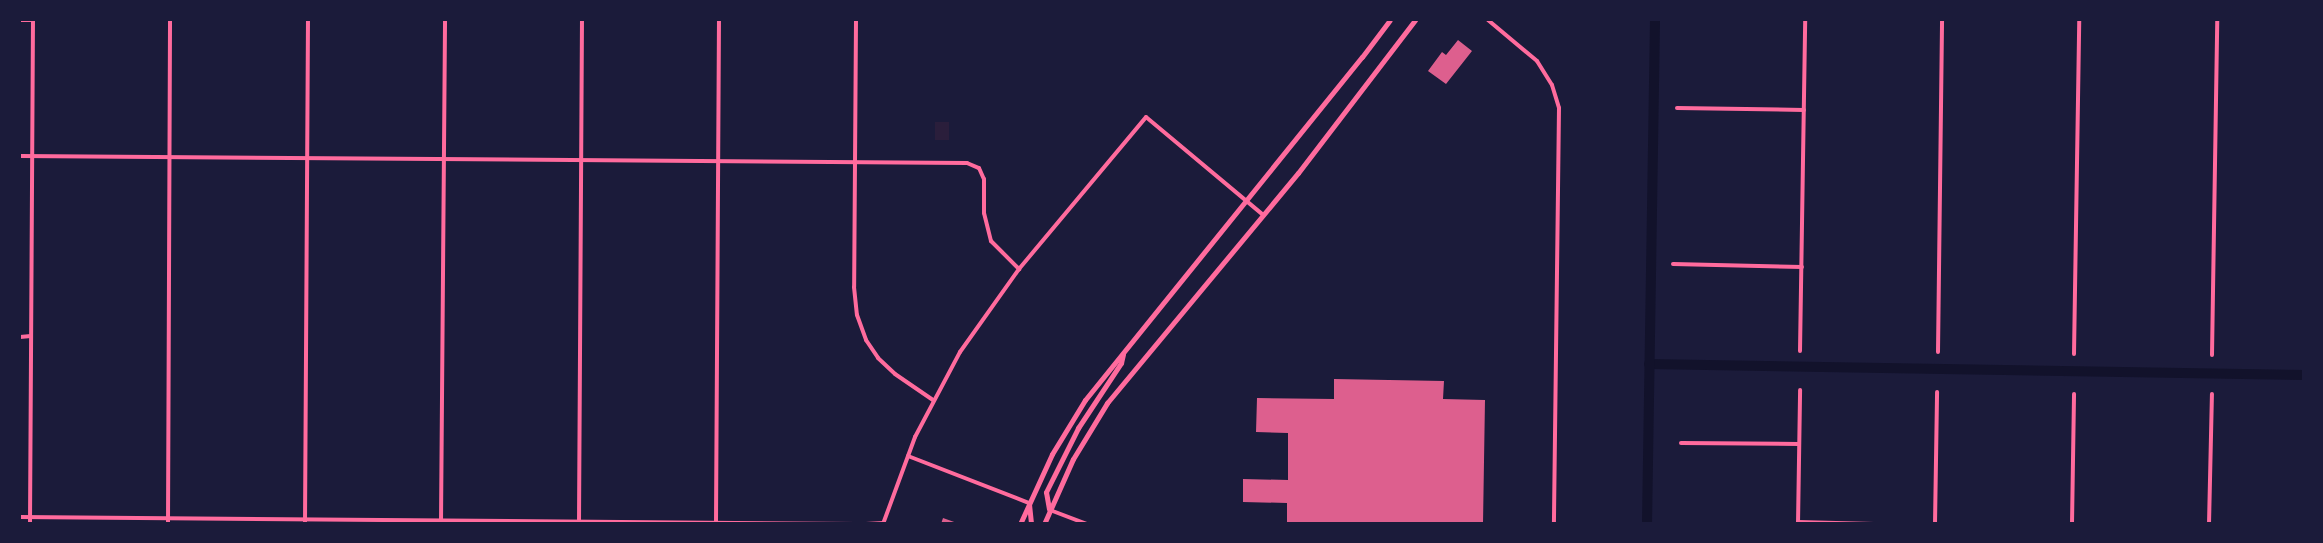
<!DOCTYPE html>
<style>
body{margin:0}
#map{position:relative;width:2323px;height:543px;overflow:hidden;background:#1b1b3a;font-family:"Space Grotesk",sans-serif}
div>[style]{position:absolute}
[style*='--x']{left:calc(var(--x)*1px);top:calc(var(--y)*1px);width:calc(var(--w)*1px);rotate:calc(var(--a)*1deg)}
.green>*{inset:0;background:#2a1e3b;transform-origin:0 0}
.canal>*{height:10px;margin:-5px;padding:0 5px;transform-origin:5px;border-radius:5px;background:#12122b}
.building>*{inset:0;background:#dd5f8e}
.minor>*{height:4px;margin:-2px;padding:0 2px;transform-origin:2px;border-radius:2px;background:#ff6b9d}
.secondary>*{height:5px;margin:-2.5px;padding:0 2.5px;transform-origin:2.5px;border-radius:2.5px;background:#ff6b9d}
span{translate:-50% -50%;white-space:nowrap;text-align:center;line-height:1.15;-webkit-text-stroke:4.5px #1b1b3a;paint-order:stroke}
.frame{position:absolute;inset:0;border:21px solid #1b1b3a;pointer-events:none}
</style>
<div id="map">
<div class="green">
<div style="left:935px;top:122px;width:14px;height:18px"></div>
</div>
<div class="canal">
<div style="--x:1649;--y:364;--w:655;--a:0.96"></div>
<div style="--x:1647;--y:524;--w:504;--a:-89.09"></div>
</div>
<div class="building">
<div style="clip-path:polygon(1458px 40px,1472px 51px,1446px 84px,1428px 71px,1442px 52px,1446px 55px)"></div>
<div style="clip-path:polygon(1334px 379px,1444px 381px,1443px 399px,1485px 400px,1483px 524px,1287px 524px,1287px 503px,1243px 502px,1243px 479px,1288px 480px,1288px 433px,1256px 432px,1257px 398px,1334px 399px)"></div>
<div style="clip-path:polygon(943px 518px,957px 523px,957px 524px,941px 524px)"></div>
</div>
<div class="minor">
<div style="--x:20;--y:20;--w:13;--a:0"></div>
<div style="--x:856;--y:20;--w:267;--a:90.4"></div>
<div style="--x:854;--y:287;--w:28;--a:84"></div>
<div style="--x:857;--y:315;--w:27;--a:70"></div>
<div style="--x:866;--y:340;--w:22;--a:56"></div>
<div style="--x:878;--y:358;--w:23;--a:43"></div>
<div style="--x:895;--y:374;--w:46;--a:34.4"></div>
<div style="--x:1488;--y:20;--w:64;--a:39.9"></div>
<div style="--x:1537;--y:61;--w:28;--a:58"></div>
<div style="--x:1552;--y:85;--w:24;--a:73"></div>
<div style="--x:1559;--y:108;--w:416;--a:90.7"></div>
<div style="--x:1677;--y:108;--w:127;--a:0.9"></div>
<div style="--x:20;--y:156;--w:947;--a:0.42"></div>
<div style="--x:967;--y:163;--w:13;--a:23"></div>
<div style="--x:979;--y:168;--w:12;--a:66"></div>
<div style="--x:984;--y:179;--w:34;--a:90"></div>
<div style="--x:984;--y:213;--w:29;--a:76"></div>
<div style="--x:991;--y:241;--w:40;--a:45"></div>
<div style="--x:1673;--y:264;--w:129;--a:1.3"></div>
<div style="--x:20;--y:337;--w:11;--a:-5"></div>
<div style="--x:1800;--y:351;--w:331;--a:-89.1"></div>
<div style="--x:1938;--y:352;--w:332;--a:-89.3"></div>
<div style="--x:2074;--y:354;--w:334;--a:-89.1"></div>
<div style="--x:2212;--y:355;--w:335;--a:-89.1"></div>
<div style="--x:1681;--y:443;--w:118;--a:0.5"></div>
<div style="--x:908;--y:456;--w:130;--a:21.2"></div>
<div style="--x:1050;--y:510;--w:39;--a:21"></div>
<div style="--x:20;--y:517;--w:835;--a:0.48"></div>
<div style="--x:1798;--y:522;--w:76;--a:1.5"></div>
<div style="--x:441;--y:523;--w:503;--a:-89.54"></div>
<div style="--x:579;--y:523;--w:503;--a:-89.66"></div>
<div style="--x:716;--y:523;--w:503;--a:-89.66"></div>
<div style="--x:30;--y:524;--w:504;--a:-89.66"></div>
<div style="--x:168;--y:524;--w:504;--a:-89.77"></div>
<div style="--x:305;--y:524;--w:504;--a:-89.66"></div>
<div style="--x:866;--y:524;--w:17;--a:-3"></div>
<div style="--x:883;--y:524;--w:93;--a:-69.8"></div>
<div style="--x:915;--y:437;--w:96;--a:-62.1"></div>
<div style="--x:960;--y:352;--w:102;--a:-54.6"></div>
<div style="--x:1019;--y:269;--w:198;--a:-50.1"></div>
<div style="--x:1146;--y:117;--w:153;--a:39.9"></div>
<div style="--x:1798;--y:524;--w:134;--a:-89.1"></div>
<div style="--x:1935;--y:524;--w:132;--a:-89.1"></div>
<div style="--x:2072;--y:524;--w:130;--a:-89.1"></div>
<div style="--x:2209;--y:524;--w:130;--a:-88.7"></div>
</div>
<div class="secondary">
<div style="--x:1029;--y:504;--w:20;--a:84"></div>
<div style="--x:1049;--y:509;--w:17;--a:-100"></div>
<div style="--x:1046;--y:492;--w:72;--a:-63.4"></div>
<div style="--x:1078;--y:428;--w:78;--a:-56.5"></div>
<div style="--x:1121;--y:363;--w:9;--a:-77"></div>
<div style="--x:1020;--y:524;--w:77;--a:-65.4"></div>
<div style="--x:1052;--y:454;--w:63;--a:-58.6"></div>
<div style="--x:1085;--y:400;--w:441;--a:-51.1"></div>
<div style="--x:1362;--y:57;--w:46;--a:-52.9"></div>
<div style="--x:1044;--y:524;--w:71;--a:-66"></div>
<div style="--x:1073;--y:459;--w:66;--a:-58.7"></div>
<div style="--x:1107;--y:403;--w:299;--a:-50.3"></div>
<div style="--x:1298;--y:173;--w:193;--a:-52.6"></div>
</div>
<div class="frame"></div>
</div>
